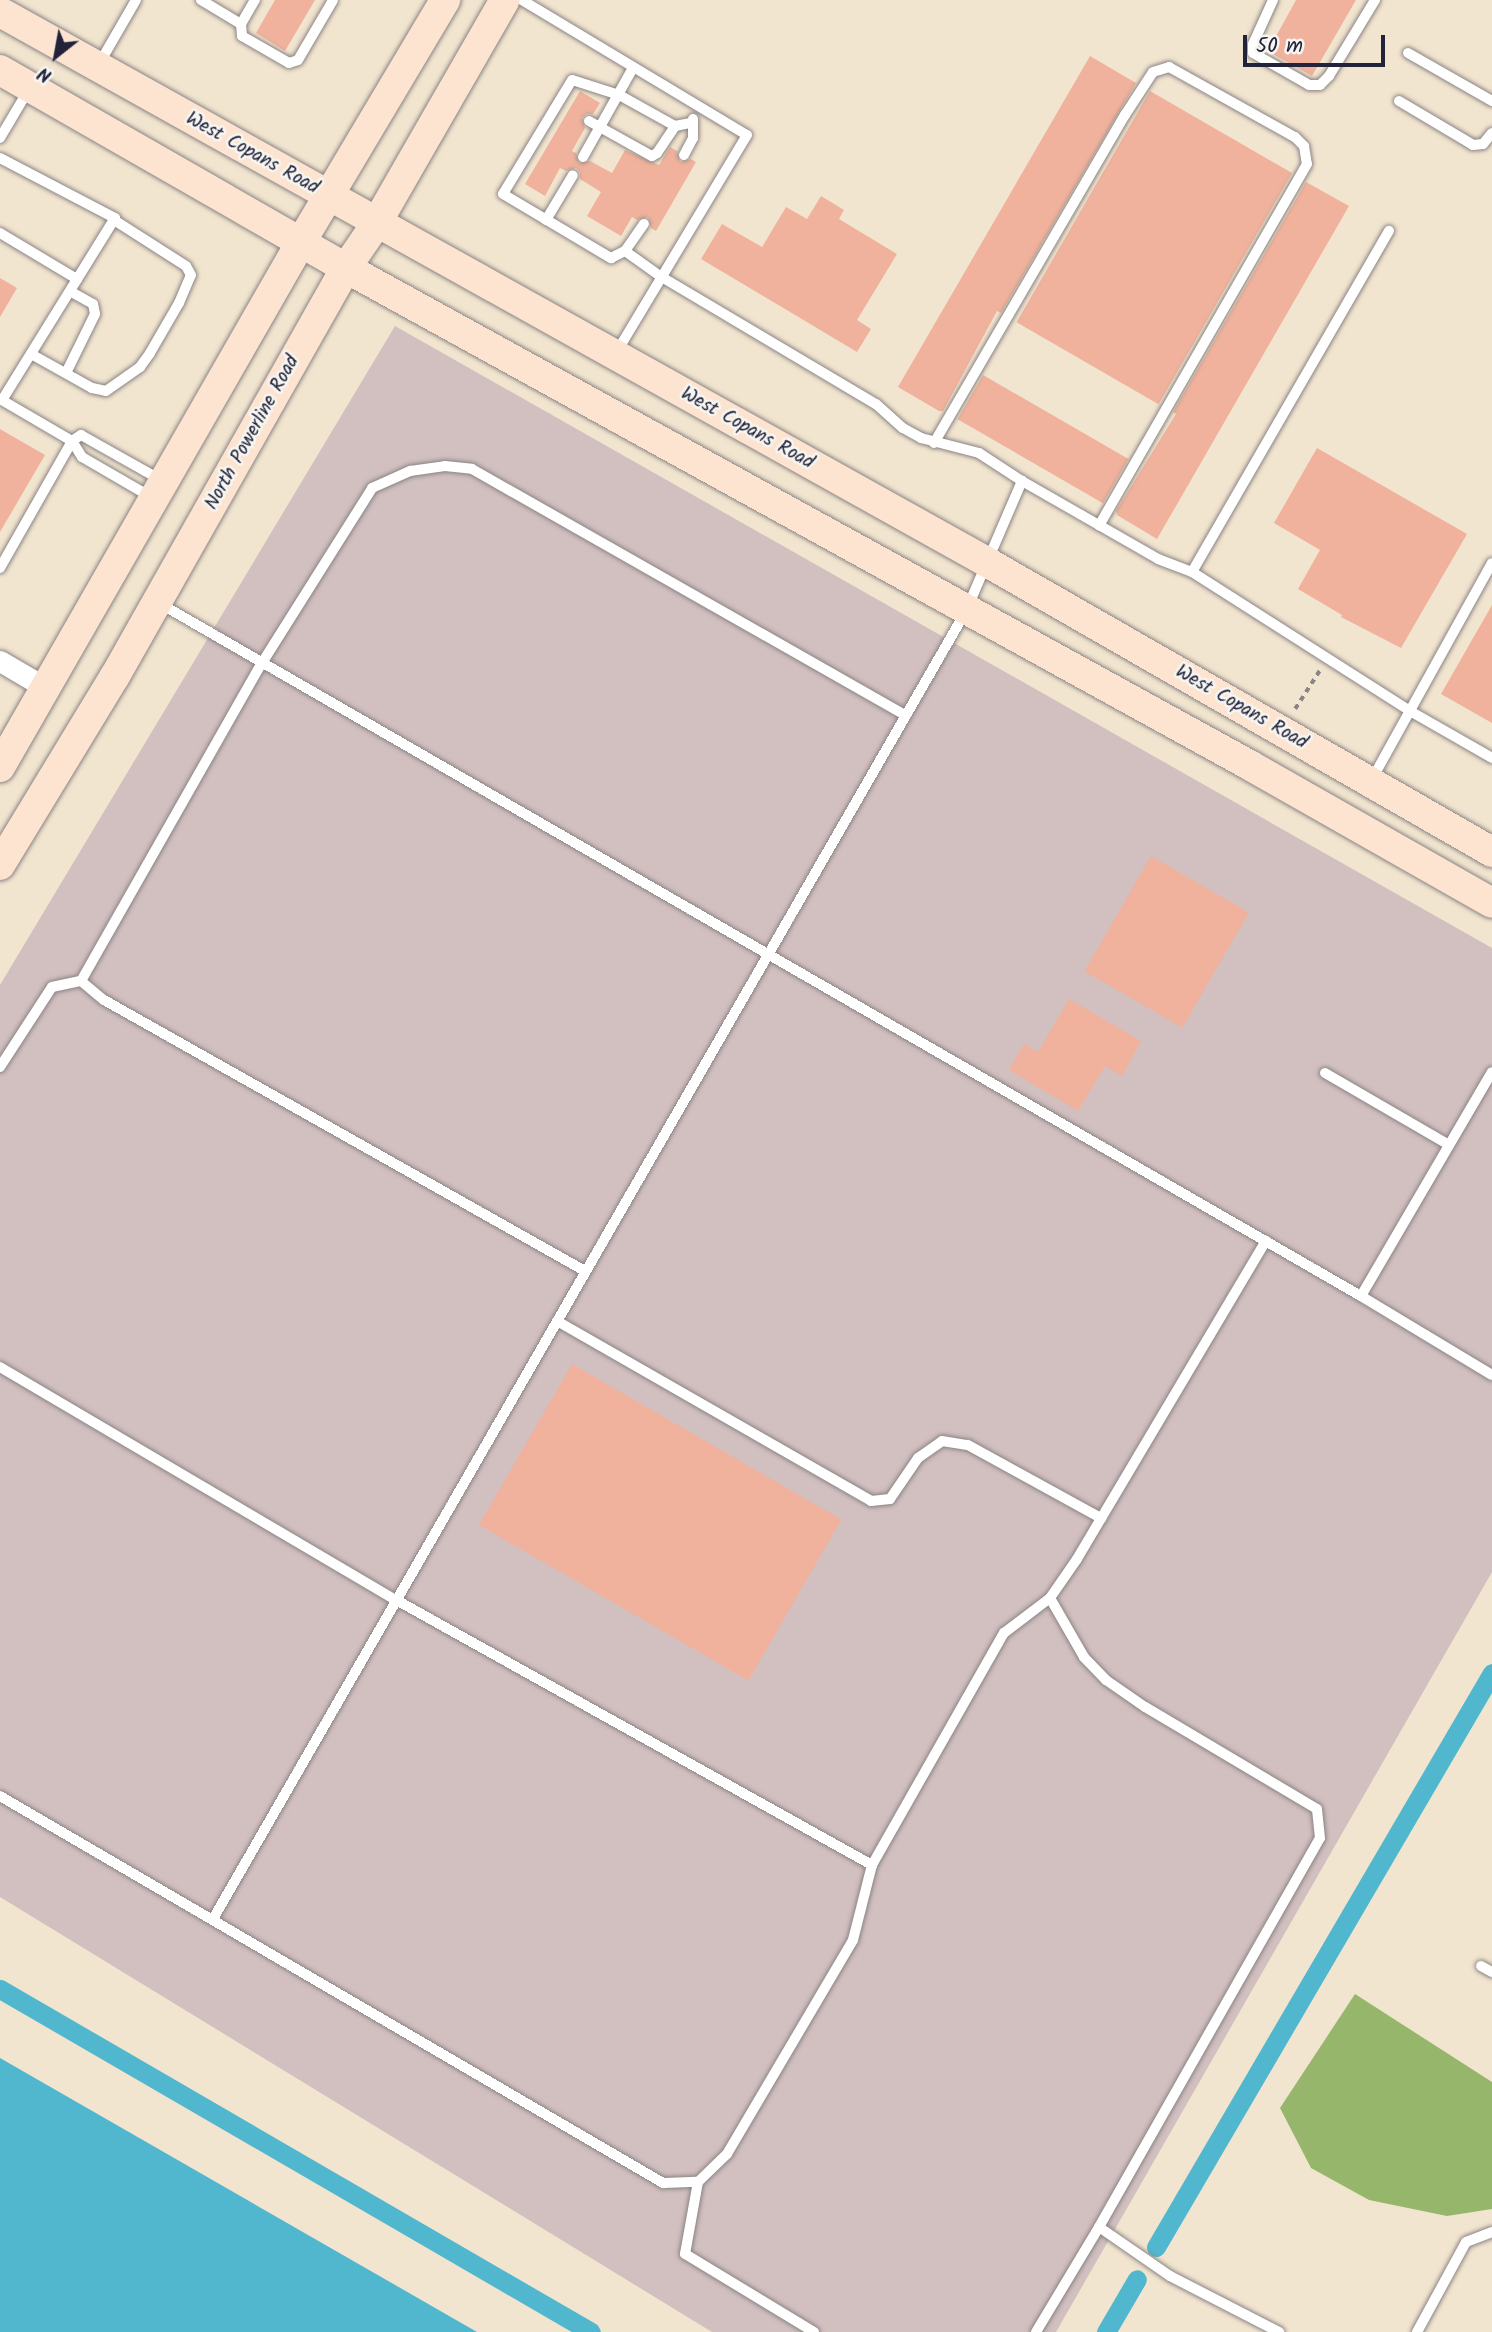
<!DOCTYPE html>
<style>
body{margin:0}
#map{position:relative;width:1492px;height:2332px;overflow:hidden;background:#f2e5cf;font-family:Kalam,sans-serif}
div>[style]{position:absolute}
[style*='--x']{left:calc(var(--x)*1px);top:calc(var(--y)*1px);width:calc(var(--w)*1px);rotate:calc(var(--a)*1deg)}
.industrial>*{inset:0;background:#d2bfbf}
.forest>*{inset:0;background:#96b76b}
.water>*{inset:0;background:#50b7cf}
.canal>*{height:19px;margin:-9.5px;padding:0 9.5px;transform-origin:9.5px;border-radius:9.5px;background:#50b7cf}
.building>*{inset:0;background:#f0b29c;transform-origin:0 0}
.path>*{height:3.5px;margin-top:-1.75px;transform-origin:0;background:repeating-linear-gradient(90deg,#8a8485 0 5px,transparent 0 10px)}
.roads{filter:drop-shadow(0 0 2px #8a8485) drop-shadow(0 0 2px #8a8485)}
.lane>*{height:10px;margin:-5px;padding:0 5px;transform-origin:5px;border-radius:5px;background:#fff}
.street>*{height:21px;margin:-10.5px;padding:0 10.5px;transform-origin:10.5px;border-radius:10.5px;background:#fff}
.secondary>*{height:30px;margin:-15px;padding:0 15px;transform-origin:15px;border-radius:15px;background:#fde4d1}
span{translate:-50% -50%;white-space:nowrap;text-align:center;line-height:1.15;-webkit-text-stroke:5px #f6f6f2;paint-order:stroke}
.street-label{font-size:19px;color:#22223b}
.north{position:absolute;left:21px;top:21px;width:70px;height:70px;-webkit-text-stroke:5px #f6f6f2;paint-order:stroke;rotate:211deg;font-size:19px;font-weight:700;line-height:28px;text-align:center;color:#22223b}
.north::after{content:'';display:block;margin:auto;width:24px;height:32px;background:#22223b;clip-path:polygon(50% 0,100% 100%,50% 72%,0 100%)}
.scale{position:absolute;left:1243px;top:35px;width:142px;height:32px;box-sizing:border-box;border:4px solid #22223b;border-top:0;padding-left:9px;font-size:21px;line-height:24px;white-space:nowrap;color:#22223b;-webkit-text-stroke:5px #f6f6f2;paint-order:stroke}
</style>
<div id="map">
<div class="industrial">
<div style="clip-path:polygon(395px 326px,1492px 948px,1492px 1572px,1056px 2332px,712px 2332px,0 1897px,0 985px)"></div>
</div>
<div class="forest">
<div style="clip-path:polygon(1355px 1994px,1492px 2082px,1492px 2209px,1447px 2216px,1369px 2200px,1311px 2168px,1280px 2108px)"></div>
</div>
<div class="water">
<div style="clip-path:polygon(0 2058px,477px 2332px,0 2332px)"></div>
</div>
<div class="canal">
<div style="--x:0;--y:1989;--w:683;--a:30.13"></div>
<div style="--x:1156;--y:2247;--w:665;--a:-59.66"></div>
<div style="--x:1106;--y:2332;--w:61;--a:-59.7"></div>
</div>
<div class="building">
<div style="clip-path:polygon(275px 0,315px 0,285px 51px,256px 33px)"></div>
<div style="clip-path:polygon(1296px 0,1356px 0,1312px 76px,1268px 51px)"></div>
<div style="clip-path:polygon(1090px 56px,1136px 83px,1001px 313px,997px 311px,943px 411px,939px 411px,898px 387px)"></div>
<div style="clip-path:polygon(580px 91px,600px 103px,593px 114px,586px 114px,582px 118px,585px 128px,572px 151px,576px 153px,579px 163px,590px 161px,612px 173px,625px 150px,659px 165px,670px 147px,677px 151px,680px 162px,691px 159px,696px 162px,656px 231px,651px 228px,648px 217px,637px 220px,632px 217px,621px 236px,587px 216px,601px 192px,580px 179px,580px 172px,576px 168px,566px 171px,560px 168px,545px 196px,525px 184px)"></div>
<div style="left:1150px;top:91px;width:164px;height:267px;rotate:30deg"></div>
<div style="clip-path:polygon(1306px 182px,1349px 206px,1157px 539px,1117px 515px,1116px 511px,1176px 414px,1173px 412px)"></div>
<div style="clip-path:polygon(821px 196px,844px 210px,839px 219px,897px 254px,857px 320px,871px 329px,857px 352px,701px 259px,722px 224px,762px 247px,786px 207px,807px 219px)"></div>
<div style="clip-path:polygon(0 278px,17px 288px,0 317px)"></div>
<div style="left:983px;top:375px;width:168px;height:51px;rotate:30deg"></div>
<div style="clip-path:polygon(0 429px,45px 455px,0 532px)"></div>
<div style="clip-path:polygon(1317px 448px,1467px 534px,1401px 648px,1341px 617px,1342px 615px,1298px 589px,1320px 550px,1274px 523px)"></div>
<div style="clip-path:polygon(1492px 605px,1492px 723px,1441px 694px)"></div>
<div style="left:1151px;top:856px;width:113px;height:133px;rotate:30deg"></div>
<div style="clip-path:polygon(1069px 999px,1141px 1041px,1122px 1076px,1105px 1066px,1078px 1111px,1009px 1070px,1024px 1044px,1038px 1052px)"></div>
<div style="left:572px;top:1364px;width:311px;height:186px;rotate:30deg"></div>
</div>
<div class="path">
<div style="--x:1295;--y:709;--w:46;--a:-57.3"></div>
</div>
<div class="roads">
<div class="lane">
<div style="--x:201;--y:0;--w:47;--a:31"></div>
<div style="--x:241;--y:24;--w:28;--a:-60"></div>
<div style="--x:522;--y:0;--w:262;--a:31"></div>
<div style="--x:747;--y:135;--w:254;--a:121"></div>
<div style="--x:1273;--y:0;--w:48;--a:114.4"></div>
<div style="--x:1253;--y:44;--w:9;--a:90"></div>
<div style="--x:1253;--y:53;--w:64;--a:29.7"></div>
<div style="--x:1309;--y:85;--w:11;--a:0"></div>
<div style="--x:1320;--y:85;--w:13;--a:-45"></div>
<div style="--x:1329;--y:76;--w:89;--a:-58.8"></div>
<div style="--x:241;--y:24;--w:12;--a:85"></div>
<div style="--x:242;--y:36;--w:54;--a:29.9"></div>
<div style="--x:289;--y:63;--w:9;--a:-18"></div>
<div style="--x:298;--y:60;--w:69;--a:-59.7"></div>
<div style="--x:1408;--y:53;--w:97;--a:29.7"></div>
<div style="--x:99;--y:64;--w:74;--a:-60"></div>
<div style="--x:1399;--y:101;--w:86;--a:30.7"></div>
<div style="--x:1473;--y:145;--w:10;--a:-6"></div>
<div style="--x:1483;--y:144;--w:14;--a:-51"></div>
<div style="--x:589;--y:121;--w:72;--a:29.1"></div>
<div style="--x:652;--y:156;--w:6;--a:-31"></div>
<div style="--x:657;--y:153;--w:32;--a:-56"></div>
<div style="--x:675;--y:126;--w:16;--a:-11"></div>
<div style="--x:675;--y:126;--w:64;--a:-151"></div>
<div style="--x:619;--y:95;--w:49;--a:-162.3"></div>
<div style="--x:572;--y:80;--w:133;--a:121.2"></div>
<div style="--x:503;--y:194;--w:126;--a:30.7"></div>
<div style="--x:611;--y:258;--w:16;--a:-27"></div>
<div style="--x:625;--y:251;--w:43;--a:35.5"></div>
<div style="--x:660;--y:276;--w:251;--a:30.7"></div>
<div style="--x:876;--y:404;--w:36;--a:42"></div>
<div style="--x:903;--y:428;--w:21;--a:29"></div>
<div style="--x:921;--y:438;--w:60;--a:14.5"></div>
<div style="--x:979;--y:453;--w:51;--a:33.1"></div>
<div style="--x:0;--y:138;--w:57;--a:-59.4"></div>
<div style="--x:684;--y:155;--w:19;--a:-62"></div>
<div style="--x:693;--y:138;--w:19;--a:-90"></div>
<div style="--x:583;--y:157;--w:102;--a:-60.7"></div>
<div style="--x:0;--y:158;--w:130;--a:27.6"></div>
<div style="--x:115;--y:218;--w:214;--a:121.8"></div>
<div style="--x:546;--y:220;--w:52;--a:-59"></div>
<div style="--x:0;--y:233;--w:90;--a:30.9"></div>
<div style="--x:625;--y:251;--w:33;--a:-55"></div>
<div style="--x:31;--y:354;--w:70;--a:29.1"></div>
<div style="--x:92;--y:388;--w:14;--a:12"></div>
<div style="--x:106;--y:391;--w:42;--a:-35.2"></div>
<div style="--x:140;--y:367;--w:17;--a:-54"></div>
<div style="--x:150;--y:353;--w:58;--a:-59.9"></div>
<div style="--x:179;--y:303;--w:30;--a:-67"></div>
<div style="--x:191;--y:275;--w:10;--a:-119"></div>
<div style="--x:186;--y:266;--w:85;--a:-147.4"></div>
<div style="--x:66;--y:373;--w:66;--a:-63.8"></div>
<div style="--x:95;--y:314;--w:10;--a:-101"></div>
<div style="--x:93;--y:304;--w:26;--a:-151"></div>
<div style="--x:0;--y:399;--w:83;--a:30.3"></div>
<div style="--x:72;--y:441;--w:19;--a:58"></div>
<div style="--x:82;--y:457;--w:80;--a:30.1"></div>
<div style="--x:934;--y:443;--w:380;--a:-59.8"></div>
<div style="--x:1125;--y:115;--w:51;--a:-56.9"></div>
<div style="--x:1153;--y:72;--w:17;--a:-17"></div>
<div style="--x:1169;--y:67;--w:144;--a:29.1"></div>
<div style="--x:1295;--y:137;--w:13;--a:45"></div>
<div style="--x:1304;--y:146;--w:18;--a:81"></div>
<div style="--x:1307;--y:164;--w:417;--a:119.9"></div>
<div style="--x:0;--y:568;--w:146;--a:-60.4"></div>
<div style="--x:72;--y:441;--w:11;--a:-34"></div>
<div style="--x:81;--y:435;--w:92;--a:29.4"></div>
<div style="--x:1192;--y:572;--w:394;--a:-60"></div>
<div style="--x:159;--y:603;--w:1387;--a:29.97"></div>
<div style="--x:1361;--y:1296;--w:153;--a:31.1"></div>
<div style="--x:1371;--y:781;--w:249;--a:-61"></div>
<div style="--x:81;--y:981;--w:30;--a:40"></div>
<div style="--x:104;--y:1000;--w:552;--a:29.4"></div>
<div style="--x:0;--y:1067;--w:95;--a:-57"></div>
<div style="--x:52;--y:987;--w:30;--a:-12"></div>
<div style="--x:81;--y:981;--w:366;--a:-60.4"></div>
<div style="--x:262;--y:663;--w:207;--a:-57.8"></div>
<div style="--x:372;--y:488;--w:42;--a:-24.1"></div>
<div style="--x:410;--y:471;--w:35;--a:-8"></div>
<div style="--x:445;--y:466;--w:27;--a:6"></div>
<div style="--x:472;--y:469;--w:499;--a:29.6"></div>
<div style="--x:1325;--y:1073;--w:143;--a:30.1"></div>
<div style="--x:1361;--y:1296;--w:259;--a:-59.7"></div>
<div style="--x:557;--y:1321;--w:362;--a:29.8"></div>
<div style="--x:871;--y:1501;--w:19;--a:-6"></div>
<div style="--x:890;--y:1499;--w:50;--a:-55.7"></div>
<div style="--x:918;--y:1458;--w:29;--a:-35"></div>
<div style="--x:942;--y:1441;--w:26;--a:9"></div>
<div style="--x:968;--y:1445;--w:152;--a:28.8"></div>
<div style="--x:0;--y:1367;--w:462;--a:30.5"></div>
<div style="--x:398;--y:1601;--w:543;--a:29.12"></div>
<div style="--x:0;--y:1796;--w:768;--a:30.27"></div>
<div style="--x:663;--y:2183;--w:35;--a:-2"></div>
<div style="--x:213;--y:1919;--w:1509;--a:-60.07"></div>
<div style="--x:966;--y:611;--w:142;--a:-66.7"></div>
<div style="--x:1022;--y:481;--w:157;--a:29.8"></div>
<div style="--x:1158;--y:559;--w:36;--a:21"></div>
<div style="--x:1192;--y:572;--w:259;--a:32.5"></div>
<div style="--x:1410;--y:711;--w:95;--a:29.8"></div>
<div style="--x:1481;--y:1966;--w:13;--a:29"></div>
<div style="--x:1099;--y:2227;--w:86;--a:34.6"></div>
<div style="--x:1170;--y:2276;--w:123;--a:27.2"></div>
<div style="--x:814;--y:2332;--w:151;--a:-148.8"></div>
<div style="--x:685;--y:2254;--w:73;--a:-79.8"></div>
<div style="--x:698;--y:2182;--w:40;--a:-44"></div>
<div style="--x:727;--y:2154;--w:248;--a:-59.5"></div>
<div style="--x:853;--y:1940;--w:77;--a:-75.8"></div>
<div style="--x:872;--y:1865;--w:267;--a:-60.4"></div>
<div style="--x:1004;--y:1633;--w:58;--a:-37.3"></div>
<div style="--x:1050;--y:1598;--w:47;--a:-55.3"></div>
<div style="--x:1077;--y:1559;--w:370;--a:-59.3"></div>
<div style="--x:1036;--y:2332;--w:122;--a:-59"></div>
<div style="--x:1099;--y:2227;--w:447;--a:-60.4"></div>
<div style="--x:1320;--y:1838;--w:29;--a:-96"></div>
<div style="--x:1317;--y:1809;--w:200;--a:-149.3"></div>
<div style="--x:1145;--y:1707;--w:47;--a:-145.3"></div>
<div style="--x:1106;--y:1680;--w:32;--a:-134"></div>
<div style="--x:1084;--y:1657;--w:68;--a:-120"></div>
<div style="--x:1417;--y:2332;--w:102;--a:-61.4"></div>
<div style="--x:1466;--y:2242;--w:28;--a:-21"></div>
</div>
<div class="street">
<div style="--x:0;--y:661;--w:53;--a:30.4"></div>
</div>
<div class="secondary">
<div style="--x:0;--y:12;--w:1128;--a:29.13"></div>
<div style="--x:985;--y:561;--w:585;--a:29.85"></div>
<div style="--x:0;--y:70;--w:399;--a:29.8"></div>
<div style="--x:346;--y:268;--w:1033;--a:28.82"></div>
<div style="--x:1251;--y:766;--w:277;--a:29.6"></div>
<div style="--x:0;--y:767;--w:605;--a:-60.17"></div>
<div style="--x:301;--y:242;--w:282;--a:-59.2"></div>
<div style="--x:0;--y:865;--w:221;--a:-58.7"></div>
<div style="--x:115;--y:676;--w:469;--a:-60.5"></div>
<div style="--x:346;--y:268;--w:53;--a:-55.7"></div>
<div style="--x:376;--y:224;--w:258;--a:-60.1"></div>
</div>
</div>
<div class="street-label">
<span style="left:252px;top:154px;rotate:29deg">West Copans Road</span>
<span style="left:747px;top:429px;rotate:29deg">West Copans Road</span>
<span style="left:253px;top:433px;rotate:-61deg">North Powerline Road</span>
<span style="left:1241px;top:708px;rotate:30deg">West Copans Road</span>
</div>
<div class="north">N</div>
<div class="scale">50 m</div>
</div>
